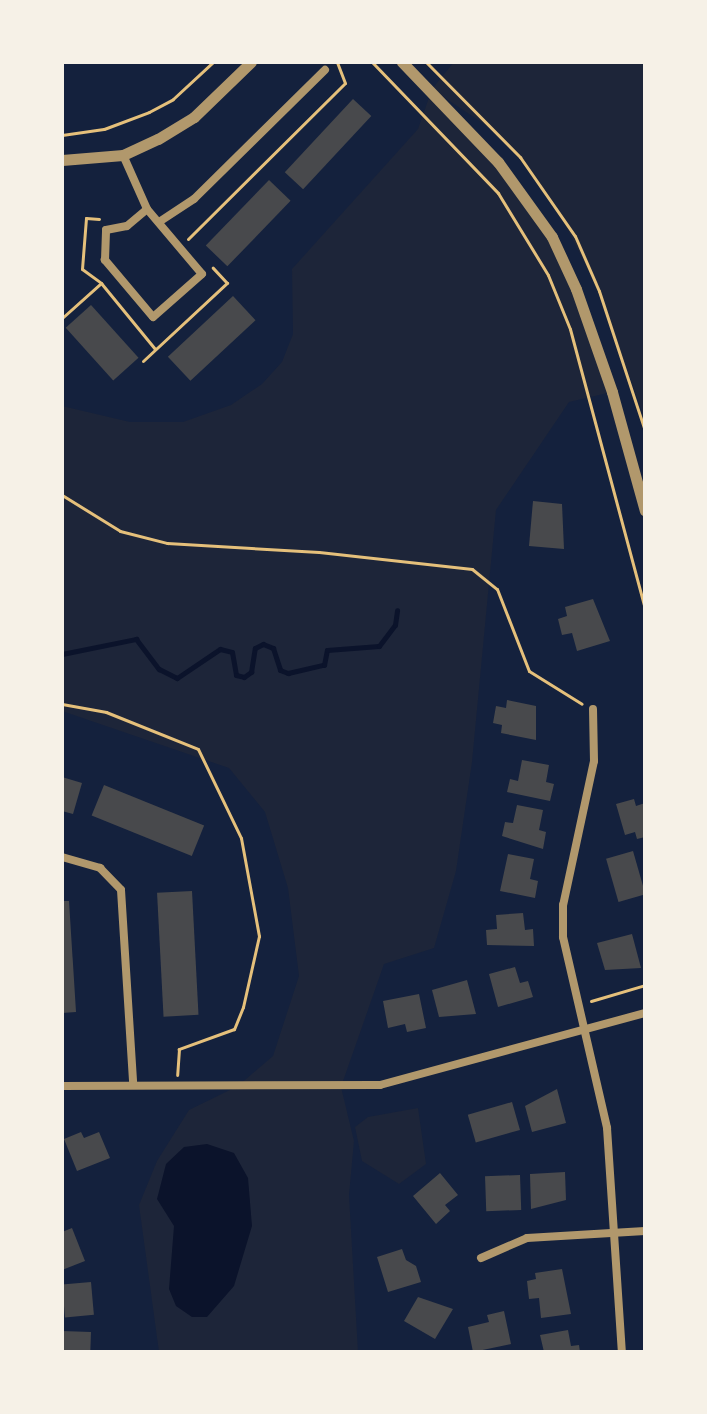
<!DOCTYPE html>
<style>
body{margin:0}
#map{position:relative;width:707px;height:1414px;overflow:hidden;background:#14213d;font-family:Rubik,sans-serif}
div>[style]{position:absolute}
[style*='--x']{left:calc(var(--x)*1px);top:calc(var(--y)*1px);width:calc(var(--w)*1px);rotate:calc(var(--a)*1deg)}
.green>*{inset:0;background:#1d2539}
.water>*{inset:0;background:#0b132b}
.stream>*{height:5px;margin:-2.5px;padding:0 2.5px;transform-origin:2.5px;border-radius:2.5px;background:#0b132b}
.building>*{inset:0;background:#48494c;transform-origin:0 0}
.path>*{height:3px;margin:-1.5px;padding:0 1.5px;transform-origin:1.5px;border-radius:1.5px;background:#e5c07b}
.minor>*{height:8px;margin:-4px;padding:0 4px;transform-origin:4px;border-radius:4px;background:#b1986c}
.tertiary>*{height:11px;margin:-5.5px;padding:0 5.5px;transform-origin:5.5px;border-radius:5.5px;background:#b1986c}
span{translate:-50% -50%;white-space:nowrap;text-align:center;line-height:1.15;-webkit-text-stroke:6px #f6f1e7;paint-order:stroke}
.frame{position:absolute;inset:0;border:64px solid #f6f1e7;pointer-events:none}
</style>
<div id="map">
<div class="green">
<div style="clip-path:polygon(454px 62px,645px 62px,645px 420px,599px 291px,554px 203px,499px 134px,436px 92px,498px 162px,552px 237px,612px 392px,569px 402px,496px 510px,472px 762px,456px 871px,434px 948px,384px 964px,341px 1087px,354px 1141px,349px 1195px,358px 1352px,159px 1352px,139px 1205px,157px 1161px,189px 1110px,238px 1086px,273px 1056px,299px 976px,288px 888px,265px 812px,229px 768px,62px 711px,62px 406px,130px 422px,183px 422px,231px 405px,262px 384px,282px 362px,293px 334px,292px 269px,418px 129px,432px 89px)"></div>
<div style="clip-path:polygon(418px 1108px,426px 1164px,399px 1184px,362px 1161px,355px 1127px,368px 1117px)"></div>
</div>
<div class="water">
<div style="clip-path:polygon(207px 1144px,234px 1153px,248px 1178px,252px 1226px,234px 1286px,207px 1317px,192px 1317px,176px 1306px,169px 1289px,174px 1226px,157px 1199px,166px 1164px,184px 1147px)"></div>
</div>
<div class="stream">
<div style="--x:62;--y:654;--w:76;--a:-11.5"></div>
<div style="--x:136;--y:639;--w:38;--a:53"></div>
<div style="--x:159;--y:669;--w:20;--a:27"></div>
<div style="--x:177;--y:678;--w:52;--a:-34"></div>
<div style="--x:220;--y:649;--w:12;--a:14"></div>
<div style="--x:232;--y:652;--w:23;--a:80"></div>
<div style="--x:236;--y:675;--w:8;--a:14"></div>
<div style="--x:244;--y:677;--w:9;--a:-36"></div>
<div style="--x:251;--y:672;--w:24;--a:-81"></div>
<div style="--x:255;--y:648;--w:9;--a:-27"></div>
<div style="--x:263;--y:644;--w:11;--a:22"></div>
<div style="--x:273;--y:648;--w:23;--a:72"></div>
<div style="--x:280;--y:670;--w:9;--a:21"></div>
<div style="--x:288;--y:673;--w:37;--a:-13"></div>
<div style="--x:324;--y:665;--w:15;--a:-79"></div>
<div style="--x:327;--y:650;--w:52;--a:-4.4"></div>
<div style="--x:379;--y:646;--w:26;--a:-53"></div>
<div style="--x:395;--y:625;--w:15;--a:-82"></div>
</div>
<div class="building">
<div style="left:353px;top:99px;width:25px;height:100px;rotate:43deg"></div>
<div style="left:269px;top:180px;width:30px;height:91px;rotate:44deg"></div>
<div style="left:233px;top:296px;width:33px;height:89px;rotate:47deg"></div>
<div style="left:91px;top:305px;width:71px;height:34px;rotate:48deg"></div>
<div style="clip-path:polygon(533px 501px,562px 504px,564px 549px,529px 546px)"></div>
<div style="clip-path:polygon(593px 599px,610px 641px,577px 651px,572px 633px,562px 635px,558px 619px,567px 616px,565px 607px)"></div>
<div style="clip-path:polygon(507px 700px,536px 706px,536px 740px,501px 733px,502px 725px,493px 723px,496px 706px,506px 708px)"></div>
<div style="clip-path:polygon(522px 760px,549px 765px,546px 782px,554px 784px,550px 801px,507px 792px,510px 779px,518px 781px)"></div>
<div style="clip-path:polygon(62px 777px,82px 783px,73px 814px,62px 811px)"></div>
<div style="left:104px;top:785px;width:108px;height:33px;rotate:22deg"></div>
<div style="clip-path:polygon(634px 799px,636px 806px,645px 803px,645px 837px,637px 839px,635px 832px,625px 835px,616px 804px)"></div>
<div style="clip-path:polygon(517px 805px,543px 810px,539px 830px,546px 832px,543px 849px,502px 836px,505px 822px,513px 823px)"></div>
<div style="left:633px;top:851px;width:45px;height:28px;rotate:74deg"></div>
<div style="clip-path:polygon(508px 854px,534px 859px,530px 879px,538px 881px,535px 898px,500px 891px)"></div>
<div style="left:192px;top:891px;width:124px;height:35px;rotate:87deg"></div>
<div style="clip-path:polygon(62px 901px,69px 901px,76px 1012px,62px 1013px)"></div>
<div style="clip-path:polygon(523px 913px,525px 930px,533px 929px,534px 946px,487px 945px,486px 930px,497px 929px,496px 915px)"></div>
<div style="clip-path:polygon(632px 934px,641px 968px,605px 970px,597px 943px)"></div>
<div style="clip-path:polygon(515px 967px,520px 983px,528px 981px,533px 997px,498px 1007px,489px 974px)"></div>
<div style="clip-path:polygon(467px 980px,476px 1014px,439px 1017px,432px 990px)"></div>
<div style="clip-path:polygon(419px 994px,426px 1028px,407px 1032px,405px 1024px,388px 1028px,383px 1001px)"></div>
<div style="clip-path:polygon(557px 1089px,566px 1123px,532px 1132px,525px 1106px)"></div>
<div style="left:512px;top:1102px;width:29px;height:46px;rotate:74deg"></div>
<div style="clip-path:polygon(81px 1132px,84px 1138px,99px 1132px,110px 1158px,77px 1171px,64px 1139px)"></div>
<div style="clip-path:polygon(565px 1172px,566px 1200px,531px 1209px,530px 1174px)"></div>
<div style="clip-path:polygon(440px 1173px,458px 1195px,445px 1205px,450px 1211px,436px 1224px,413px 1196px)"></div>
<div style="left:520px;top:1175px;width:35px;height:35px;rotate:88deg"></div>
<div style="clip-path:polygon(72px 1228px,85px 1261px,62px 1270px,62px 1232px)"></div>
<div style="clip-path:polygon(402px 1249px,406px 1260px,416px 1266px,421px 1282px,388px 1292px,377px 1257px)"></div>
<div style="clip-path:polygon(562px 1269px,571px 1314px,541px 1318px,539px 1298px,529px 1299px,527px 1281px,536px 1279px,535px 1273px)"></div>
<div style="left:91px;top:1282px;width:33px;height:29px;rotate:85deg"></div>
<div style="clip-path:polygon(418px 1297px,453px 1309px,435px 1339px,404px 1321px)"></div>
<div style="clip-path:polygon(504px 1311px,511px 1344px,473px 1352px,468px 1327px,489px 1322px,487px 1315px)"></div>
<div style="clip-path:polygon(568px 1330px,571px 1346px,579px 1345px,580px 1352px,544px 1352px,540px 1335px)"></div>
<div style="left:62px;top:1331px;width:29px;height:21px;rotate:2deg"></div>
</div>
<div class="path">
<div style="--x:372;--y:62;--w:182;--a:46.1"></div>
<div style="--x:498;--y:193;--w:96;--a:58.6"></div>
<div style="--x:548;--y:275;--w:58;--a:67.8"></div>
<div style="--x:570;--y:329;--w:290;--a:75"></div>
<div style="--x:426;--y:62;--w:134;--a:45.3"></div>
<div style="--x:520;--y:157;--w:96;--a:55.2"></div>
<div style="--x:575;--y:236;--w:60;--a:66.4"></div>
<div style="--x:599;--y:291;--w:147;--a:71.8"></div>
<div style="--x:62;--y:135;--w:42;--a:-8.1"></div>
<div style="--x:104;--y:129;--w:48;--a:-20.7"></div>
<div style="--x:149;--y:112;--w:27;--a:-28"></div>
<div style="--x:173;--y:99;--w:54;--a:-42.8"></div>
<div style="--x:99;--y:219;--w:13;--a:-176"></div>
<div style="--x:86;--y:218;--w:51;--a:94.5"></div>
<div style="--x:82;--y:269;--w:24;--a:36"></div>
<div style="--x:101;--y:283;--w:85;--a:50.7"></div>
<div style="--x:188;--y:239;--w:221;--a:-44.8"></div>
<div style="--x:345;--y:83;--w:22;--a:-111"></div>
<div style="--x:62;--y:318;--w:52;--a:-41.9"></div>
<div style="--x:143;--y:361;--w:115;--a:-42.9"></div>
<div style="--x:227;--y:283;--w:21;--a:-133"></div>
<div style="--x:62;--y:495;--w:68;--a:31.8"></div>
<div style="--x:120;--y:531;--w:49;--a:14.3"></div>
<div style="--x:167;--y:543;--w:152;--a:3.4"></div>
<div style="--x:319;--y:552;--w:154;--a:6.3"></div>
<div style="--x:472;--y:569;--w:32;--a:39"></div>
<div style="--x:497;--y:589;--w:88;--a:68.7"></div>
<div style="--x:529;--y:671;--w:62;--a:31.9"></div>
<div style="--x:62;--y:704;--w:45;--a:10.3"></div>
<div style="--x:106;--y:712;--w:99;--a:21.9"></div>
<div style="--x:198;--y:749;--w:99;--a:64.2"></div>
<div style="--x:241;--y:838;--w:100;--a:79.6"></div>
<div style="--x:259;--y:936;--w:73;--a:102.7"></div>
<div style="--x:243;--y:1007;--w:24;--a:112"></div>
<div style="--x:234;--y:1029;--w:59;--a:160"></div>
<div style="--x:179;--y:1049;--w:26;--a:94"></div>
<div style="--x:591;--y:1001;--w:56;--a:-16.5"></div>
</div>
<div class="minor">
<div style="--x:123;--y:155;--w:59;--a:66"></div>
<div style="--x:147;--y:209;--w:85;--a:49.8"></div>
<div style="--x:202;--y:274;--w:65;--a:138.7"></div>
<div style="--x:153;--y:317;--w:75;--a:-130.1"></div>
<div style="--x:105;--y:260;--w:30;--a:-88"></div>
<div style="--x:106;--y:230;--w:21;--a:-11"></div>
<div style="--x:127;--y:226;--w:26;--a:-40"></div>
<div style="--x:159;--y:222;--w:42;--a:-33.3"></div>
<div style="--x:194;--y:199;--w:184;--a:-44.6"></div>
<div style="--x:593;--y:709;--w:52;--a:88.9"></div>
<div style="--x:594;--y:761;--w:147;--a:102.1"></div>
<div style="--x:563;--y:905;--w:32;--a:90"></div>
<div style="--x:563;--y:937;--w:196;--a:77"></div>
<div style="--x:607;--y:1128;--w:225;--a:86.2"></div>
<div style="--x:62;--y:857;--w:40;--a:16"></div>
<div style="--x:100;--y:868;--w:30;--a:46"></div>
<div style="--x:121;--y:890;--w:193;--a:86.4"></div>
<div style="--x:62;--y:1086;--w:318;--a:-0.2"></div>
<div style="--x:380;--y:1085;--w:275;--a:-15.2"></div>
<div style="--x:481;--y:1258;--w:50;--a:-23.5"></div>
<div style="--x:527;--y:1238;--w:118;--a:-3.4"></div>
</div>
<div class="tertiary">
<div style="--x:402;--y:62;--w:139;--a:46.2"></div>
<div style="--x:498;--y:162;--w:92;--a:54.2"></div>
<div style="--x:552;--y:237;--w:57;--a:65.2"></div>
<div style="--x:576;--y:289;--w:109;--a:70.7"></div>
<div style="--x:612;--y:392;--w:123;--a:74.5"></div>
<div style="--x:62;--y:160;--w:61;--a:-4.7"></div>
<div style="--x:123;--y:155;--w:38;--a:-25"></div>
<div style="--x:158;--y:139;--w:42;--a:-31.4"></div>
<div style="--x:194;--y:117;--w:79;--a:-44"></div>
</div>
<div class="frame"></div>
</div>
